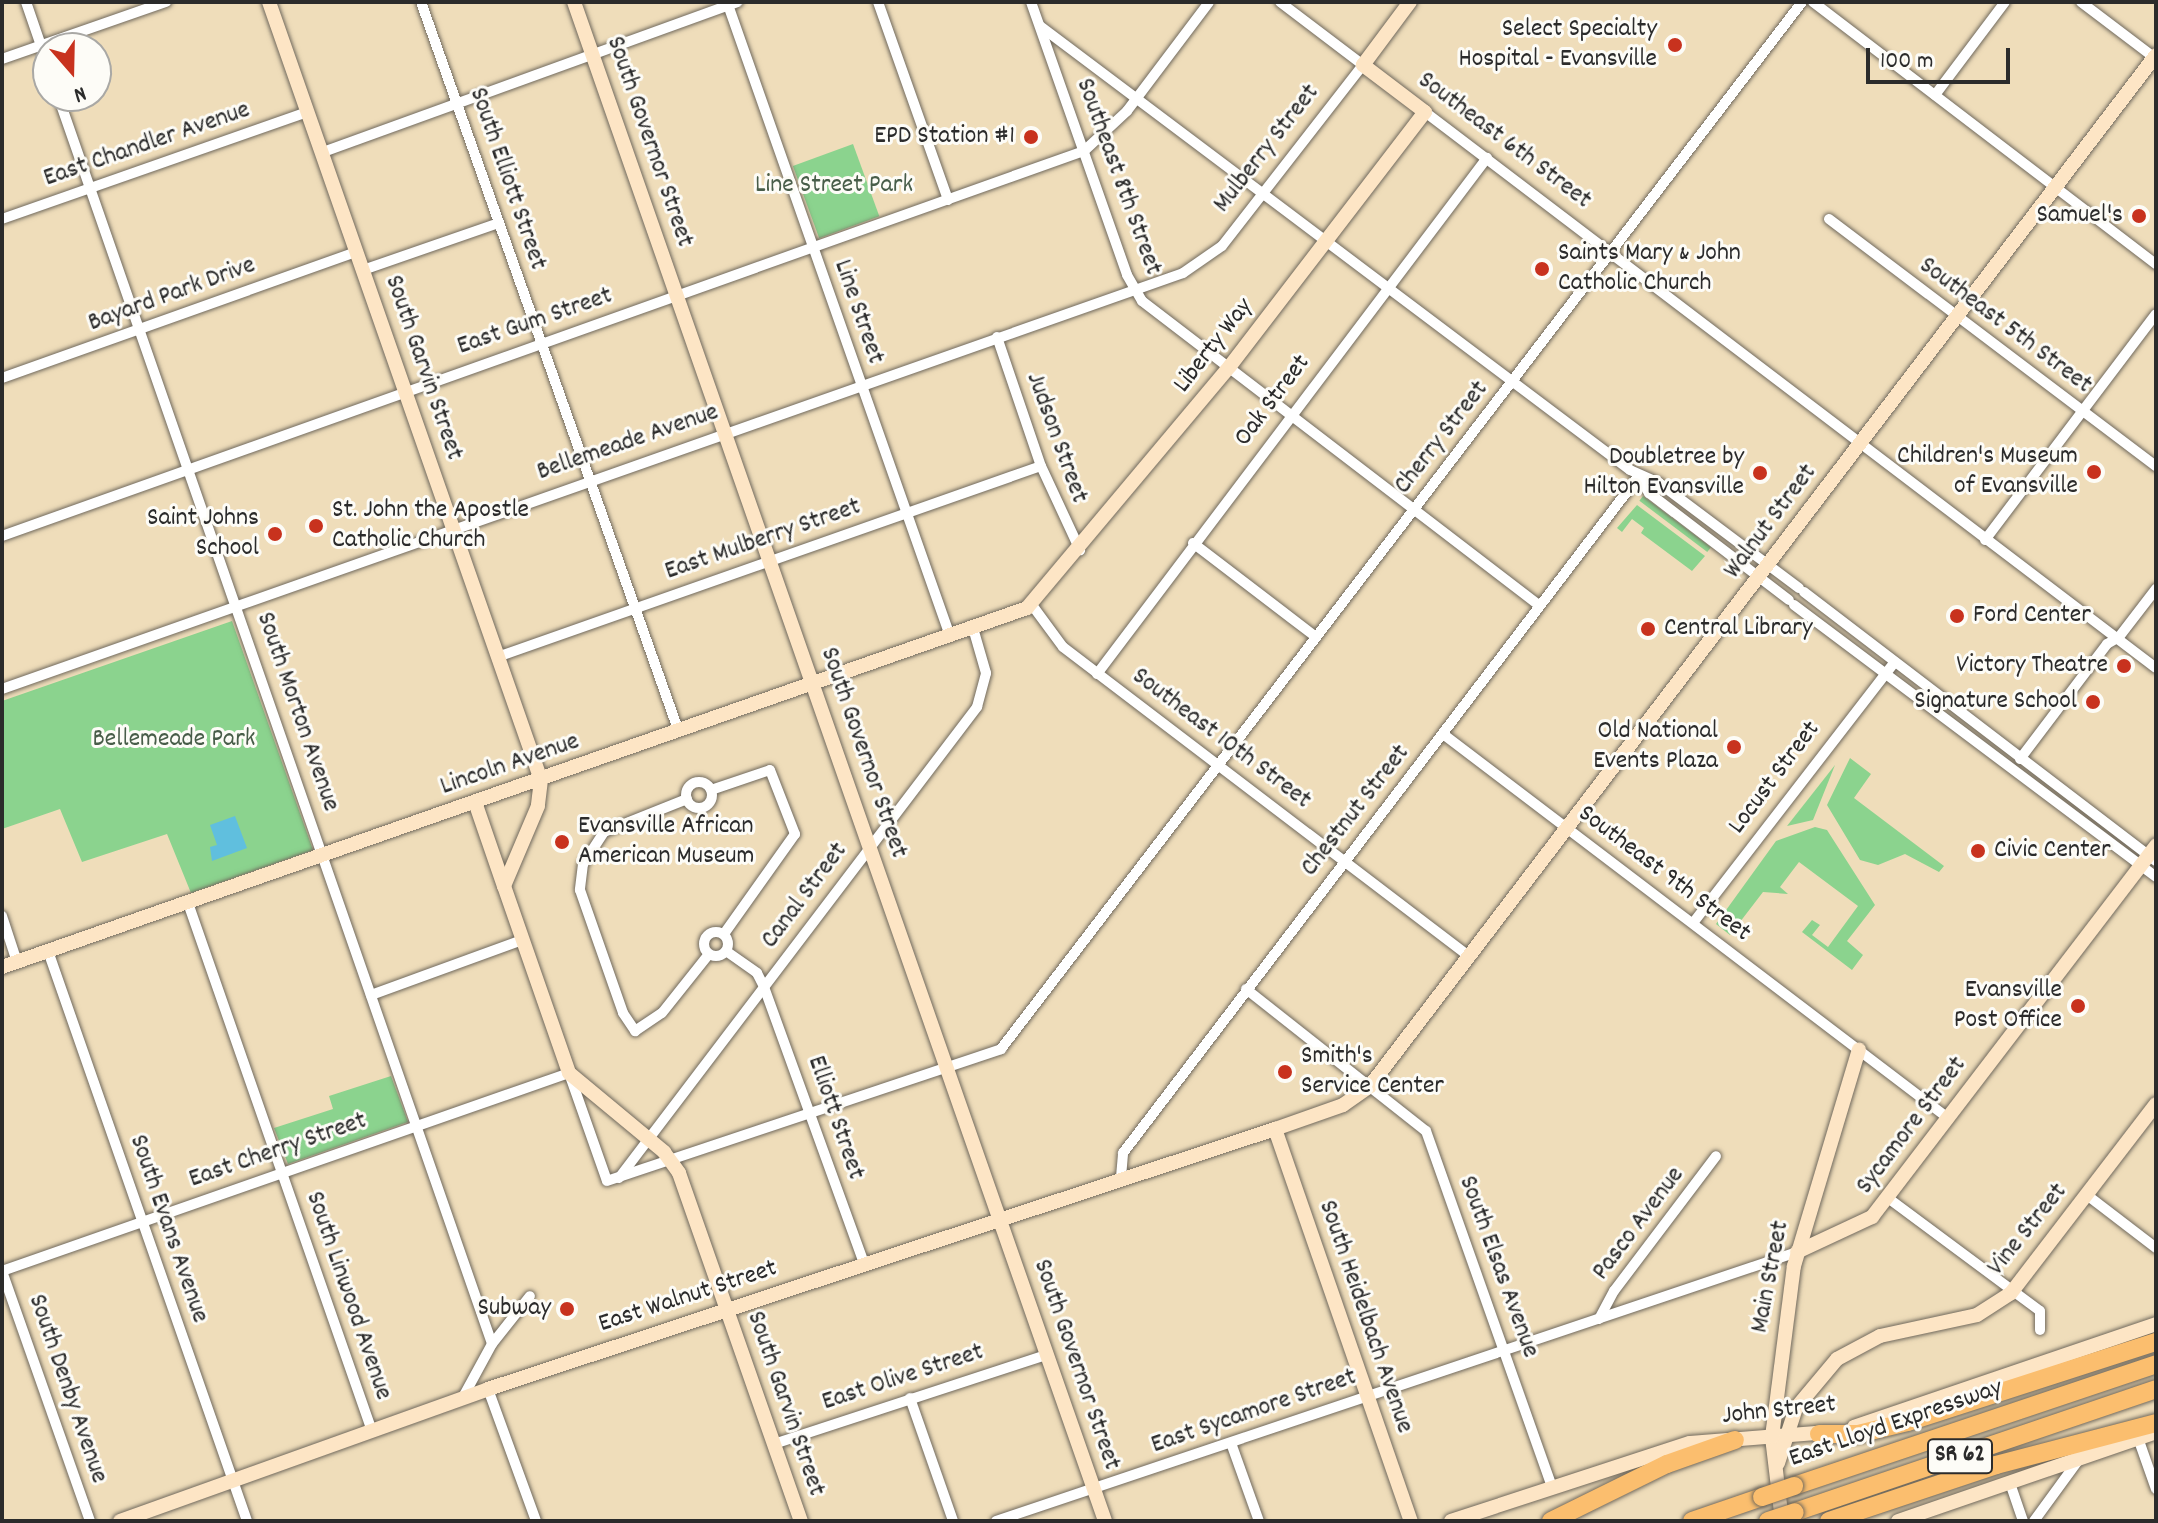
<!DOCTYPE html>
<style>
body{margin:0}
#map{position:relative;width:2158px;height:1523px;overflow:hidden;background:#efddba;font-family:Dekko,sans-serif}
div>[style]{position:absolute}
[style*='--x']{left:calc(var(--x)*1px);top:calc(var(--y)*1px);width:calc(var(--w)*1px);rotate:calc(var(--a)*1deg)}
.green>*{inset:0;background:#8bd38e;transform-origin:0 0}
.water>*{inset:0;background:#60bfde}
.roads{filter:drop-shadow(0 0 2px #70695d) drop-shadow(0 0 2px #70695d)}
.street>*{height:10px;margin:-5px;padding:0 5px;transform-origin:5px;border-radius:5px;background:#fff}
.street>.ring{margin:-5px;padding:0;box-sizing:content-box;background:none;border:10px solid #fff;border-radius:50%}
.secondary>*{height:14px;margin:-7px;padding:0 7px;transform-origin:7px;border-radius:7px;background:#fde5c5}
.highway>*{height:18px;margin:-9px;padding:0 9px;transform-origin:9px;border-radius:9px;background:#fbbe6e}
.bridges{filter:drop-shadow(0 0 2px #70695d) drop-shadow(0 0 2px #70695d)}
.highway-bridge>*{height:18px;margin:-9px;padding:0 9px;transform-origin:9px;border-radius:9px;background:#fbbe6e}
.dots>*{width:22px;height:22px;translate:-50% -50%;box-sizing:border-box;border:4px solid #fdfcf7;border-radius:50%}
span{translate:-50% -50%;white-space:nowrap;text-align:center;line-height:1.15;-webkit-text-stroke:6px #fdfcf7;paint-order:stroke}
.shield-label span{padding:2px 6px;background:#fdfcf7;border:2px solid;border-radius:6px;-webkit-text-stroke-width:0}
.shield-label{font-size:24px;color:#2b2b2b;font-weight:700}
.poi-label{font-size:26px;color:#2b2b2b}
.right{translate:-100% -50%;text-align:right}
.left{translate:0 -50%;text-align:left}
.street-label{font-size:26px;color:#2b2b2b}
.park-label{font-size:26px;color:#485d49}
.frame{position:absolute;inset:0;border:4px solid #2b2b2b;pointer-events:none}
.north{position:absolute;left:32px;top:32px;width:80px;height:80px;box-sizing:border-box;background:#fdfcf7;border:2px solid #a9a8a5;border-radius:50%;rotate:160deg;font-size:22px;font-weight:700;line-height:32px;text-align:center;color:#2b2b2b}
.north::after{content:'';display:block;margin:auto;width:28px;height:36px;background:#c8321e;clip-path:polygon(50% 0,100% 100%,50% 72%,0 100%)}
.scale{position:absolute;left:1866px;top:48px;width:144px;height:36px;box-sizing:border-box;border:4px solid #2b2b2b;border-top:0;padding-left:10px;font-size:24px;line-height:28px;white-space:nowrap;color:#2b2b2b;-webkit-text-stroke:6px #fdfcf7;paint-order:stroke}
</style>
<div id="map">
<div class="green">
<div style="left:853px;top:144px;width:77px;height:64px;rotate:70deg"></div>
<div style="left:1643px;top:496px;width:85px;height:6px;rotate:37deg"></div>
<div style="clip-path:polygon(1637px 505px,1705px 556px,1692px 571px,1641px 533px,1644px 528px,1632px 519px,1622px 532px,1617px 528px)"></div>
<div style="clip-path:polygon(232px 621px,313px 850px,191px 893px,167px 834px,82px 862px,60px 809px,2px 829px,2px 701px)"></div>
<div style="clip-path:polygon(1850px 758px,1871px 774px,1854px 798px,1944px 866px,1939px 872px,1905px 854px,1878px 865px,1860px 860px,1827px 805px)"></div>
<div style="clip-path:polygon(1835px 765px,1813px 820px,1787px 826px)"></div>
<div style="clip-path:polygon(1815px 827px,1827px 830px,1875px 905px,1847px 941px,1863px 955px,1852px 970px,1802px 932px,1812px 920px,1820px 925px,1812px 935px,1828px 947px,1858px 906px,1799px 862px,1780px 887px,1788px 894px,1763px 892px,1730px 935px,1716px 924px,1776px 841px)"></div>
<div style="clip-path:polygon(391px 1076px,408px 1122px,288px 1164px,274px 1128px,333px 1109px,329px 1096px)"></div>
</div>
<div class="water">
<div style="clip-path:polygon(235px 816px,247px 848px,212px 861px,210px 847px,217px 845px,210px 825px)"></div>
</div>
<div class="roads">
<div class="street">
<div style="--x:26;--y:2;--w:68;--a:71"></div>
<div style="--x:421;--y:2;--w:774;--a:70.54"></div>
<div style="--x:727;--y:2;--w:672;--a:70.62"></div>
<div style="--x:878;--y:2;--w:210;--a:70.5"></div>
<div style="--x:1031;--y:2;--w:289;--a:70.6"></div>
<div style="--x:1127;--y:275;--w:30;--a:60"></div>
<div style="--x:1142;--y:301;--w:501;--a:37.46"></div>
<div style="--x:1813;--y:2;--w:432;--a:37.4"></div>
<div style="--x:2081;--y:2;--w:94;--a:37.2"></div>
<div style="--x:1040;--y:26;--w:738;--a:36.96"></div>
<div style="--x:1630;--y:470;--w:32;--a:24"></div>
<div style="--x:1659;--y:483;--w:175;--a:36.9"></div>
<div style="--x:2;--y:59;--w:174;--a:-19.2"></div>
<div style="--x:1935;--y:95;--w:116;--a:-53"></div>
<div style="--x:58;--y:96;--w:1321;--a:70.82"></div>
<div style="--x:1425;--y:112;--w:918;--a:37.26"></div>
<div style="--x:323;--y:152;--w:441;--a:-19.9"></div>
<div style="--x:2;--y:219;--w:323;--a:-19.3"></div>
<div style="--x:1829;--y:219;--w:410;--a:37.1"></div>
<div style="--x:363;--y:270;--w:144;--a:-19.1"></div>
<div style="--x:997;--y:337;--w:136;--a:71.2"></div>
<div style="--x:1041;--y:466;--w:93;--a:65.1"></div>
<div style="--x:2;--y:378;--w:376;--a:-19.6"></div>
<div style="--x:1639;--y:476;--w:20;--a:60"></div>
<div style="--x:1649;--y:493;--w:176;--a:37.4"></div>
<div style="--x:2;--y:536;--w:1148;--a:-19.59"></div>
<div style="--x:1084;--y:151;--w:59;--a:-42.9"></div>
<div style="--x:1127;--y:111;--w:136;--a:-53"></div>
<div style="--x:1985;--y:540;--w:283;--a:-52.9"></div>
<div style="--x:1193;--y:543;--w:155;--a:37.4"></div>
<div style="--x:1804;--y:592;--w:443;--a:37.4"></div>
<div style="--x:1032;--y:605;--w:52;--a:53.6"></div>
<div style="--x:1063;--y:647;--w:512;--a:37.3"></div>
<div style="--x:1794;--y:605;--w:453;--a:36.9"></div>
<div style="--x:500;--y:656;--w:573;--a:-19.35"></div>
<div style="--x:1097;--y:674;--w:647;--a:-52.92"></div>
<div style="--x:2;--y:689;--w:1252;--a:-19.4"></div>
<div style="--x:1183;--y:273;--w:47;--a:-34.7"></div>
<div style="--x:1222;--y:246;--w:229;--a:-52.1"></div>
<div style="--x:1363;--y:65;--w:104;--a:-142.8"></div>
<div style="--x:1443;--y:734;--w:634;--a:37.25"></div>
<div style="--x:2020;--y:759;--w:144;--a:-52.9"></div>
<div style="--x:2107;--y:644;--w:14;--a:-30"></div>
<div style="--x:2119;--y:637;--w:61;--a:-52.4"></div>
<div class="ring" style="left:686px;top:782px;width:16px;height:16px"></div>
<div style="--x:711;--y:790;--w:62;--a:-18.7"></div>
<div style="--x:770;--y:770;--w:69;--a:68.7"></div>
<div style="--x:795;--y:834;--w:123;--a:125.4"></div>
<div style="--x:687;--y:799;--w:89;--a:158.3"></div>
<div style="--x:604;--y:832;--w:38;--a:123"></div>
<div style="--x:583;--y:864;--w:26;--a:97"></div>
<div style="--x:580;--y:890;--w:130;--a:70.7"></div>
<div style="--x:623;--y:1013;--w:22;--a:56"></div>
<div style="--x:635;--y:1031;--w:32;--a:-34"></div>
<div style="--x:662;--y:1013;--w:75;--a:-51.5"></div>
<div style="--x:188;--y:903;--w:559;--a:70.79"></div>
<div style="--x:2;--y:916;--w:48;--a:71.9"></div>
<div style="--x:1693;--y:923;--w:330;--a:-52.3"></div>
<div class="ring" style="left:704px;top:932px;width:14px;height:14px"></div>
<div style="--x:48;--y:951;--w:604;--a:70.75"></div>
<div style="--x:726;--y:951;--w:38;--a:35"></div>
<div style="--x:757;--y:973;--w:16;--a:63"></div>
<div style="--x:764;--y:987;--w:294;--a:70.1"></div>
<div style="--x:1246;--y:989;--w:229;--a:38.3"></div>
<div style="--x:1426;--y:1131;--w:377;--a:70.5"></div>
<div style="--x:371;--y:995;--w:161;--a:-20"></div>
<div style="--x:1121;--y:1177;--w:24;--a:-85"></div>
<div style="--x:1123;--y:1153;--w:851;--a:-52.69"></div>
<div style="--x:619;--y:1178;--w:592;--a:-52.76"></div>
<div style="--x:977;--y:707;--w:35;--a:-75"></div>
<div style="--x:986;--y:673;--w:47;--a:-106.1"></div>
<div style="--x:2087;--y:1195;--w:87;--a:37.5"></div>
<div style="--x:1888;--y:1198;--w:189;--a:36.6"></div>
<div style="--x:2040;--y:1311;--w:19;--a:90"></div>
<div style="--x:1599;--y:1319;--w:32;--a:-62"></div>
<div style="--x:1614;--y:1291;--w:169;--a:-52.9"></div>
<div style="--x:488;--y:1389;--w:140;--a:70"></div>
<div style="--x:910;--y:1398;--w:130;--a:70.7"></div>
<div style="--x:462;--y:1399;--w:63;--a:-61.4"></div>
<div style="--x:492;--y:1344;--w:61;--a:-51.6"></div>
<div style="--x:2138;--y:1438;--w:54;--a:70.6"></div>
<div style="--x:1231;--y:1443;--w:83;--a:70.3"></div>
<div style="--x:774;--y:1444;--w:286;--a:-18.1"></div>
<div style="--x:2010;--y:1483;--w:40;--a:71.1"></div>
<div style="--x:90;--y:1521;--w:265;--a:-109.4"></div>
<div style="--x:2;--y:1271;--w:601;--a:-19.25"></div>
<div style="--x:569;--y:1073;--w:114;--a:70.6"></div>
<div style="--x:607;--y:1181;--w:416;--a:-18.5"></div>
<div style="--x:1001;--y:1049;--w:1318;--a:-52.58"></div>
<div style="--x:996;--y:1521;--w:845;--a:-18.56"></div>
<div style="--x:2034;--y:1521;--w:78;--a:-53.9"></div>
</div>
<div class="secondary">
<div style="--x:269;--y:2;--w:824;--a:70.73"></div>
<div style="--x:541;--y:780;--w:26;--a:97"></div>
<div style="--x:538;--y:806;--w:87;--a:113"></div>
<div style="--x:504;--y:886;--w:198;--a:70.8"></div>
<div style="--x:569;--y:1073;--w:124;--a:39.7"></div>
<div style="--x:664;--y:1152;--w:26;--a:54"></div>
<div style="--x:679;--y:1173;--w:369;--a:70.7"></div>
<div style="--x:574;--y:2;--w:1609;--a:70.73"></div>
<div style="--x:475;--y:802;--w:89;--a:71"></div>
<div style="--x:2;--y:967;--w:1086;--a:-19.3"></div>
<div style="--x:1027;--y:608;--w:316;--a:-50"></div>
<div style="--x:1230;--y:366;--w:320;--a:-52.5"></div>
<div style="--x:1425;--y:112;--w:78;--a:-142.8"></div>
<div style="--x:1363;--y:65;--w:79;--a:-53.3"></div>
<div style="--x:1275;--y:1129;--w:415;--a:70.9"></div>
<div style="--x:1797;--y:1252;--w:83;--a:-25"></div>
<div style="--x:1872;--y:1217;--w:468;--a:-52.6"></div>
<div style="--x:1854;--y:1427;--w:319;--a:-18.8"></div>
<div style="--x:1778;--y:1463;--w:58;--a:-71.9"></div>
<div style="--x:1796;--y:1408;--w:64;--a:-50.1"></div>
<div style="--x:1837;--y:1359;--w:49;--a:-28.1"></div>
<div style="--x:1880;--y:1336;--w:99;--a:-12.2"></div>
<div style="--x:1977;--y:1315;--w:40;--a:-32.9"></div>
<div style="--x:2011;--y:1293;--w:238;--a:-52.5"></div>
<div style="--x:120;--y:1521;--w:391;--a:-19.7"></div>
<div style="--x:488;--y:1389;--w:829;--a:-18.28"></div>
<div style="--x:1275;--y:1129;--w:72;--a:-19.4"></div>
<div style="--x:1343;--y:1105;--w:33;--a:-35"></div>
<div style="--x:1370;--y:1086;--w:1296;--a:-52.68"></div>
<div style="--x:1451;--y:1521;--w:251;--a:-18.1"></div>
<div style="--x:1690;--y:1443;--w:139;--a:-4.5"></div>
<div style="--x:1782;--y:1521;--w:85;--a:-96.8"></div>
<div style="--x:1772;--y:1437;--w:172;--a:-82.7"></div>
<div style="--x:1794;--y:1266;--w:226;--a:-73.3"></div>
<div style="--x:1898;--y:1521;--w:273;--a:-19"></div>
</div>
<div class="highway">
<div style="--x:1819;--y:1434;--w:39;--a:0"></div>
<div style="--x:1858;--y:1434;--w:51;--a:-13.5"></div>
<div style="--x:1908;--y:1422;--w:261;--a:-17.9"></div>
<div style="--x:1794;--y:1486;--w:382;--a:-18.6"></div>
<div style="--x:1795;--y:1512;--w:381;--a:-18.8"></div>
<div style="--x:1551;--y:1521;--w:129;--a:-26.2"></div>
<div style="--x:1667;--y:1464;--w:72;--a:-19.4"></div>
<div style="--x:1692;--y:1521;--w:74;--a:-18.9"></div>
<div style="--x:1829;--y:1521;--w:176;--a:-18.5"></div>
<div style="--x:1996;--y:1465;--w:165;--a:-14.7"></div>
</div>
</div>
<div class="bridges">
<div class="highway-bridge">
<div style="--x:1762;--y:1497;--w:34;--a:-19"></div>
<div style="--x:1768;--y:1521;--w:28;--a:-18"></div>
</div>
</div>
<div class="dots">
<div style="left:1675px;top:45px;background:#c8321e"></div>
<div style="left:1031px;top:137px;background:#c8321e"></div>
<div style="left:2139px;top:216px;background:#c8321e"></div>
<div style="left:1542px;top:269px;background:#c8321e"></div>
<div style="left:2094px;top:472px;background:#c8321e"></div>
<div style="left:1760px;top:473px;background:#c8321e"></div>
<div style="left:316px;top:526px;background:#c8321e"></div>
<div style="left:275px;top:534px;background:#c8321e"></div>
<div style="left:1957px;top:616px;background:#c8321e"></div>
<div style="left:1648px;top:629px;background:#c8321e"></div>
<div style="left:2124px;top:666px;background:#c8321e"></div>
<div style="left:2093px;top:702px;background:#c8321e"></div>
<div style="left:1734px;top:747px;background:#c8321e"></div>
<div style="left:562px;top:842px;background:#c8321e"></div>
<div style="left:1978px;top:851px;background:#c8321e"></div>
<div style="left:2078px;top:1006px;background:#c8321e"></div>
<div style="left:1285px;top:1072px;background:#c8321e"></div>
<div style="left:567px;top:1309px;background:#c8321e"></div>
</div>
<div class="shield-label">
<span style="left:1960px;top:1456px">SR 62</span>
</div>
<div class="poi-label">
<span class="right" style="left:1657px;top:45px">Select Specialty<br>Hospital - Evansville</span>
<span class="right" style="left:1015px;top:137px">EPD Station #1</span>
<span class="right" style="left:2123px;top:216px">Samuel's</span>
<span class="left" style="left:1558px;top:269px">Saints Mary &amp; John<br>Catholic Church</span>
<span class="right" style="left:2078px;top:472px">Children's Museum<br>of Evansville</span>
<span class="right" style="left:1744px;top:473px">Doubletree by<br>Hilton Evansville</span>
<span class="left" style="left:332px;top:526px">St. John the Apostle<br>Catholic Church</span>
<span class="right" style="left:259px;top:534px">Saint Johns<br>School</span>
<span class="left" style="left:1973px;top:616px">Ford Center</span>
<span class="left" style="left:1664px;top:629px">Central Library</span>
<span class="right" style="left:2108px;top:666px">Victory Theatre</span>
<span class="right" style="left:2077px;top:702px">Signature School</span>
<span class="right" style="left:1718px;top:747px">Old National<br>Events Plaza</span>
<span class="left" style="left:578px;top:842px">Evansville African<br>American Museum</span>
<span class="left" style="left:1994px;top:851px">Civic Center</span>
<span class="right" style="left:2062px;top:1006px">Evansville<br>Post Office</span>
<span class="left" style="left:1301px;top:1072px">Smith's<br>Service Center</span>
<span class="right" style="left:551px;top:1309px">Subway</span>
</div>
<div class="street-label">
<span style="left:1504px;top:141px;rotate:37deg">Southeast 6th Street</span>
<span style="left:649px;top:142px;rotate:71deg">South Governor Street</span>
<span style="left:147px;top:145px;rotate:-19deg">East Chandler Avenue</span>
<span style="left:1267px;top:149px;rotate:-52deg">Mulberry Street</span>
<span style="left:1118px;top:177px;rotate:70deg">Southeast 8th Street</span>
<span style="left:507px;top:179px;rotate:71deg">South Elliott Street</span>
<span style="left:172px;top:295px;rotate:-20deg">Bayard Park Drive</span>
<span style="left:858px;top:312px;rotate:71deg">Line Street</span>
<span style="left:535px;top:322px;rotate:-19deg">East Gum Street</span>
<span style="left:2005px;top:326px;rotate:37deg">Southeast 5th Street</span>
<span style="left:1214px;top:346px;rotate:-52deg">Liberty Way</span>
<span style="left:423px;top:368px;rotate:71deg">South Garvin Street</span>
<span style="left:1273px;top:401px;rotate:-53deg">Oak Street</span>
<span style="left:1056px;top:438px;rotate:70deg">Judson Street</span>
<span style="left:1442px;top:438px;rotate:-52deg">Cherry Street</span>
<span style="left:628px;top:443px;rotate:-19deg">Bellemeade Avenue</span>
<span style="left:1771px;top:522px;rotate:-53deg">Walnut Street</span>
<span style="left:763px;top:540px;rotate:-19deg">East Mulberry Street</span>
<span style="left:297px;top:712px;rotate:71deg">South Morton Avenue</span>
<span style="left:1221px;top:739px;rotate:37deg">Southeast 10th Street</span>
<span style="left:863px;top:753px;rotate:71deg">South Governor Street</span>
<span style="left:510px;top:765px;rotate:-19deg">Lincoln Avenue</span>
<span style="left:1775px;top:778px;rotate:-53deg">Locust Street</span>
<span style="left:1356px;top:811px;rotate:-52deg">Chestnut Street</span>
<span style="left:1664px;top:874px;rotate:37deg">Southeast 9th Street</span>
<span style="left:805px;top:896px;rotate:-53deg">Canal Street</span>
<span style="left:835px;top:1118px;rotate:71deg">Elliott Street</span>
<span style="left:1912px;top:1126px;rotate:-53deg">Sycamore Street</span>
<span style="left:278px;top:1151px;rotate:-19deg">East Cherry Street</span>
<span style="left:1639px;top:1224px;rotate:-53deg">Pasco Avenue</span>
<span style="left:168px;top:1229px;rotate:71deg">South Evans Avenue</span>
<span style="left:2028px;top:1230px;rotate:-51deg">Vine Street</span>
<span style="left:1498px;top:1267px;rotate:70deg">South Elsas Avenue</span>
<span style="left:1771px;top:1277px;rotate:-79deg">Main Street</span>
<span style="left:348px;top:1296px;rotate:71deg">South Linwood Avenue</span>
<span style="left:688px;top:1297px;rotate:-18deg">East Walnut Street</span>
<span style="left:1365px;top:1317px;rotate:71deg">South Heidelbach Avenue</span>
<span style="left:1076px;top:1365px;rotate:71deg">South Governor Street</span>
<span style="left:903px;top:1378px;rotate:-18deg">East Olive Street</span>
<span style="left:67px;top:1389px;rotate:71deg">South Denby Avenue</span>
<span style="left:785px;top:1404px;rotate:71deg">South Garvin Street</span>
<span style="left:1779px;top:1411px;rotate:-6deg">John Street</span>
<span style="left:1254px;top:1412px;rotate:-19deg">East Sycamore Street</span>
<span style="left:1896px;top:1424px;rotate:-19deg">East Lloyd Expressway</span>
</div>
<div class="park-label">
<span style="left:834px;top:186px">Line Street Park</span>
<span style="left:174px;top:740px">Bellemeade Park</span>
</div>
<div class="frame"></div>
<div class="north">N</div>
<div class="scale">100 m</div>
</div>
